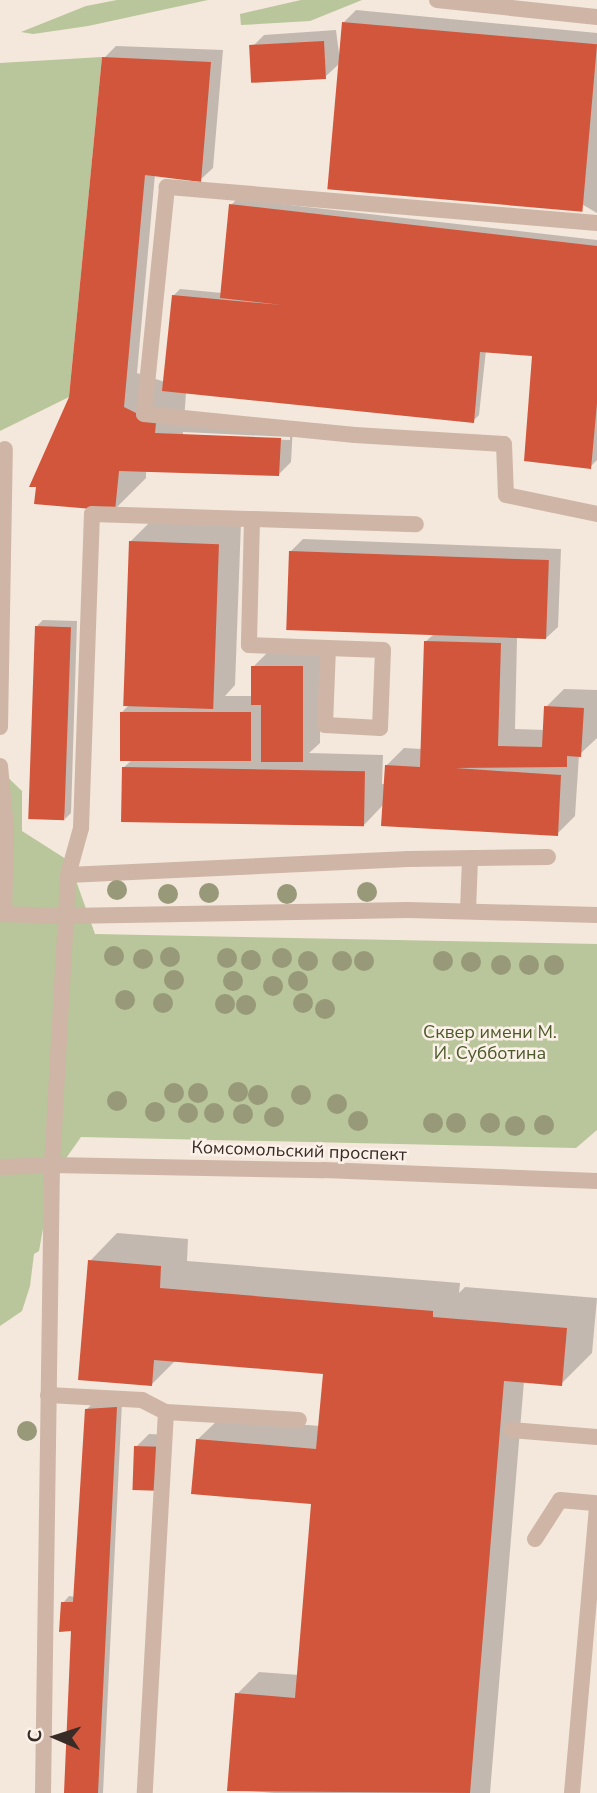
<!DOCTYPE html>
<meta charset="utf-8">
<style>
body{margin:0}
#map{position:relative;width:597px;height:1793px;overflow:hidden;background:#f4e7db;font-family:"Nunito Sans",sans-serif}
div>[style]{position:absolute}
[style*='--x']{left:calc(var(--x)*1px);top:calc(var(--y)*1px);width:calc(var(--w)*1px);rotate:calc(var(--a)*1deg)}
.green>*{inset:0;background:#b9c59a}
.shadow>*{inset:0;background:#0003}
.building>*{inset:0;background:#d1563c;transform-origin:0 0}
.service>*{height:16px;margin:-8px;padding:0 8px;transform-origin:8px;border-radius:8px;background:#ceb5a6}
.trees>*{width:20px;height:20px;margin:-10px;border-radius:50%;background:#979979}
span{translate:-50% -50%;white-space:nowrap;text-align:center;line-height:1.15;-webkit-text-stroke:5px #fbf1e8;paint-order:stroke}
.park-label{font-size:18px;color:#4b5a29}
.street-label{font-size:18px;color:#392c27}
.north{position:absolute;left:21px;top:1702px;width:70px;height:70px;-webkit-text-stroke:5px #fbf1e8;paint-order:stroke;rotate:273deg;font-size:19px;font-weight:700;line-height:28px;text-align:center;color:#392c27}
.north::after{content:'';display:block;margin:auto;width:24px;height:32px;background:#392c27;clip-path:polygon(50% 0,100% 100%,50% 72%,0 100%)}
</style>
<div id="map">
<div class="green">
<div style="clip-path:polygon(117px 0,208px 0,88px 26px,33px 34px,21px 32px,86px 6px)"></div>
<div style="clip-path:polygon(301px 0,362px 0,310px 21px,241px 25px,240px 14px)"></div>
<div style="clip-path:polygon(102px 57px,69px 397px,0 431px,0 63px)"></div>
<div style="clip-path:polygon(0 770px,22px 791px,22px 831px,69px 861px,95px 934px,597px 944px,597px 1130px,576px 1148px,81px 1137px,52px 1178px,39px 1251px,34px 1254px,30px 1286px,22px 1311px,0 1326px)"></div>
</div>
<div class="shadow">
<div style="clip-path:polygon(356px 10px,597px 33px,597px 213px,340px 63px,325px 77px,251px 48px,264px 35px,336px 30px,340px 61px,343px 23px)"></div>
<div style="clip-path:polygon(evenodd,116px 46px,223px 50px,213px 168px,200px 180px,155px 174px,137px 373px,165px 382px,174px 295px,180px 289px,222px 293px,231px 205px,237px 199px,597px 240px,597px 460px,590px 467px,534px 354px,486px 350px,479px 415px,473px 421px,186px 392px,184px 422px,293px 426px,291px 462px,279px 474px,154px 469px,146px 472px,146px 478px,115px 509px,70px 398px,104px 58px,116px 46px,183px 432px,290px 437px,290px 440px,183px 436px,183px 432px)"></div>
<div style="clip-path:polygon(153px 519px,241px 522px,235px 685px,225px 696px,253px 696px,253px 667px,271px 649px,321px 649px,320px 743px,309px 753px,383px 755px,382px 784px,385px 784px,386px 766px,404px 748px,422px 749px,425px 642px,433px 635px,290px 552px,303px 539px,561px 549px,558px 627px,545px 639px,517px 638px,515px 729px,545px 730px,546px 707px,564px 689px,597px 690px,597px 738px,579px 755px,575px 816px,557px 834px,384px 804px,364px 825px,123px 768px,132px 760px,121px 713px,130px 704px,130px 542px)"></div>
<div style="clip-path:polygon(43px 620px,77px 621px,71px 813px,65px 819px,37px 626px)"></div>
<div style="clip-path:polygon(117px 1233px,188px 1239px,187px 1261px,460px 1283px,459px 1293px,465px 1287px,597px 1298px,592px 1353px,561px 1384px,524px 1381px,490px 1793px,274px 1793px,229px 1789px,237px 1694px,259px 1672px,299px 1675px,313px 1503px,197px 1440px,220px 1418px,320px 1426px,327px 1372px,176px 1360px,151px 1385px,90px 1261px)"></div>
<div style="clip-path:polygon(122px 1402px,103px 1793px,66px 1793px,72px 1629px,63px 1603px,69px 1596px,76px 1597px,87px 1409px,93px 1403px)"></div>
<div style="clip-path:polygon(149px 1434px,171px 1435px,134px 1489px,136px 1447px)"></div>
</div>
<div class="building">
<div style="left:342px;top:22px;width:256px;height:168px;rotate:5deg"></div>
<div style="left:324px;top:41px;width:38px;height:75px;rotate:87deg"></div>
<div style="clip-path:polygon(102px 57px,211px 62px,201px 182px,145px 175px,124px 407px,156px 423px,155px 433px,281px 438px,279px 476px,119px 471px,115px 511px,34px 504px,36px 487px,29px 487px,69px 397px)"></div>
<div style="clip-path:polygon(229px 204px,597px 246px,597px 403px,591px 469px,524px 461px,532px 356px,480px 352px,474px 423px,162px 391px,172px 295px,282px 305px,220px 298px)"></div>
<div style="left:129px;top:541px;width:90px;height:165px;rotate:2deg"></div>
<div style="left:289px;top:551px;width:260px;height:79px;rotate:2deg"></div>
<div style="left:35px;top:626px;width:36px;height:193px;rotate:2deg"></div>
<div style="clip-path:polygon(424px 641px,501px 643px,498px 746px,542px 747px,544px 706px,584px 708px,581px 757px,567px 756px,567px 767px,455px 768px,561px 775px,558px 836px,381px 826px,385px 765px,420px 767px)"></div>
<div style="clip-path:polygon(251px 666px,303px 666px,303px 762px,261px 762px,261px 705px,251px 705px)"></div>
<div style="left:120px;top:712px;width:131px;height:49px"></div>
<div style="left:122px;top:767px;width:243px;height:55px;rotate:1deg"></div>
<div style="clip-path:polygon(88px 1260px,161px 1266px,160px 1288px,433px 1311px,433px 1317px,567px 1328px,562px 1386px,504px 1381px,470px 1793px,227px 1791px,235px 1693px,295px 1698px,311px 1504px,191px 1494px,196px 1439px,316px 1449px,323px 1374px,154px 1360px,152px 1386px,78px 1380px)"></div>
<div style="clip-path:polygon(117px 1407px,98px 1793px,64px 1793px,71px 1631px,59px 1632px,61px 1602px,73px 1602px,85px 1409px)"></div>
<div style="left:134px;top:1446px;width:25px;height:44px;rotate:2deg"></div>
</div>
<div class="service">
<div style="--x:437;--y:0;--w:161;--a:6.1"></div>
<div style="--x:597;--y:223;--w:432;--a:-175.2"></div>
<div style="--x:167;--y:187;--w:228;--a:95.8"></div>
<div style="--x:144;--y:414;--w:212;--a:5.7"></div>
<div style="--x:355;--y:435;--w:149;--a:3.5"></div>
<div style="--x:504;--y:444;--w:51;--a:87.8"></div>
<div style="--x:506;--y:495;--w:93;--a:11.8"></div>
<div style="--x:252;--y:519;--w:126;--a:91.4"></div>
<div style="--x:249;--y:645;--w:79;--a:2.2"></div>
<div style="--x:328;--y:648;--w:55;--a:2.1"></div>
<div style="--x:383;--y:650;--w:78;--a:92.2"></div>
<div style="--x:380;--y:728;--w:55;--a:-176.9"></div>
<div style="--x:325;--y:725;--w:77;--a:-87.8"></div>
<div style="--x:0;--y:727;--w:278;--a:-89"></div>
<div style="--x:0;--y:766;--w:62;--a:84.5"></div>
<div style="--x:6;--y:828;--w:86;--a:91.3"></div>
<div style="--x:68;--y:875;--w:340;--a:-2.7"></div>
<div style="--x:408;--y:859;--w:140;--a:-0.8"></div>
<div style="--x:468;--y:911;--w:53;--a:-87.8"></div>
<div style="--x:0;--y:914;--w:66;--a:1.7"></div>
<div style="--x:66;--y:916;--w:342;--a:-1"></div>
<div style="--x:408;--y:910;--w:189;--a:1.5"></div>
<div style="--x:0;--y:1167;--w:52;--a:-2.2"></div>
<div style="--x:52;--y:1165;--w:272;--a:1.1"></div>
<div style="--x:324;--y:1170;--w:273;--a:2.3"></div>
<div style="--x:48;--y:1395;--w:94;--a:3"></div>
<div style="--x:142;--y:1400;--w:27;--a:27"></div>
<div style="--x:166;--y:1412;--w:382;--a:93.2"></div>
<div style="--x:166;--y:1412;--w:133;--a:3.4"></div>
<div style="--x:511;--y:1430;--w:86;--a:4.7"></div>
<div style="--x:535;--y:1539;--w:46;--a:-57.3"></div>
<div style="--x:560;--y:1500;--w:37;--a:5"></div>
<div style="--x:43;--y:1793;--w:628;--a:-89.18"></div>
<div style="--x:52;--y:1165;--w:290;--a:-86.8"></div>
<div style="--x:68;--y:875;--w:49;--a:-74.5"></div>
<div style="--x:81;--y:828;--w:314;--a:-88"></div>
<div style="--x:92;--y:514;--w:324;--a:1.8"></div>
<div style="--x:572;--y:1793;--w:287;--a:-85"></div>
</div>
<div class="trees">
<div style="left:117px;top:890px"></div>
<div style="left:367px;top:892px"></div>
<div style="left:209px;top:893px"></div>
<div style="left:168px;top:894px"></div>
<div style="left:287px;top:894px"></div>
<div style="left:114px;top:956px"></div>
<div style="left:170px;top:957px"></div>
<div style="left:227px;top:958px"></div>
<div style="left:282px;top:958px"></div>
<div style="left:143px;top:959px"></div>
<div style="left:251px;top:960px"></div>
<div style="left:308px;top:961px"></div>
<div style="left:342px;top:961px"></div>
<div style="left:364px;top:961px"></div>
<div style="left:443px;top:961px"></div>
<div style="left:471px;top:962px"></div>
<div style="left:501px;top:965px"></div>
<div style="left:529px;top:965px"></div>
<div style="left:554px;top:965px"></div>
<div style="left:174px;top:980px"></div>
<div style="left:233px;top:981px"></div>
<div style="left:298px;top:981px"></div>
<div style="left:273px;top:986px"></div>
<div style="left:125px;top:1000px"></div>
<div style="left:163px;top:1003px"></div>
<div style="left:303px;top:1003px"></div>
<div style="left:225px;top:1004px"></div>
<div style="left:246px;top:1005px"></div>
<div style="left:325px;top:1009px"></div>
<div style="left:238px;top:1092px"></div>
<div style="left:174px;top:1093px"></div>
<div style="left:198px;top:1093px"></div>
<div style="left:258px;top:1095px"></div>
<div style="left:301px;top:1095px"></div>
<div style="left:117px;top:1101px"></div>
<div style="left:337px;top:1104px"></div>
<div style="left:155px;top:1112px"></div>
<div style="left:188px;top:1113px"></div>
<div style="left:214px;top:1113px"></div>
<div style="left:243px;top:1114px"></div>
<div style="left:274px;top:1117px"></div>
<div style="left:358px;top:1121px"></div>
<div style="left:433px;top:1123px"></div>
<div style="left:456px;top:1123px"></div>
<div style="left:490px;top:1123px"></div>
<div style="left:544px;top:1125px"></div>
<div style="left:515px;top:1126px"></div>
<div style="left:27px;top:1431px"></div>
</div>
<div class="park-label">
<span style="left:490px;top:1043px">Сквер имени М.<br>И. Субботина</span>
</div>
<div class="street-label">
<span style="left:299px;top:1151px;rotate:2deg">Комсомольский проспект</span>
</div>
<div class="north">С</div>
</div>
